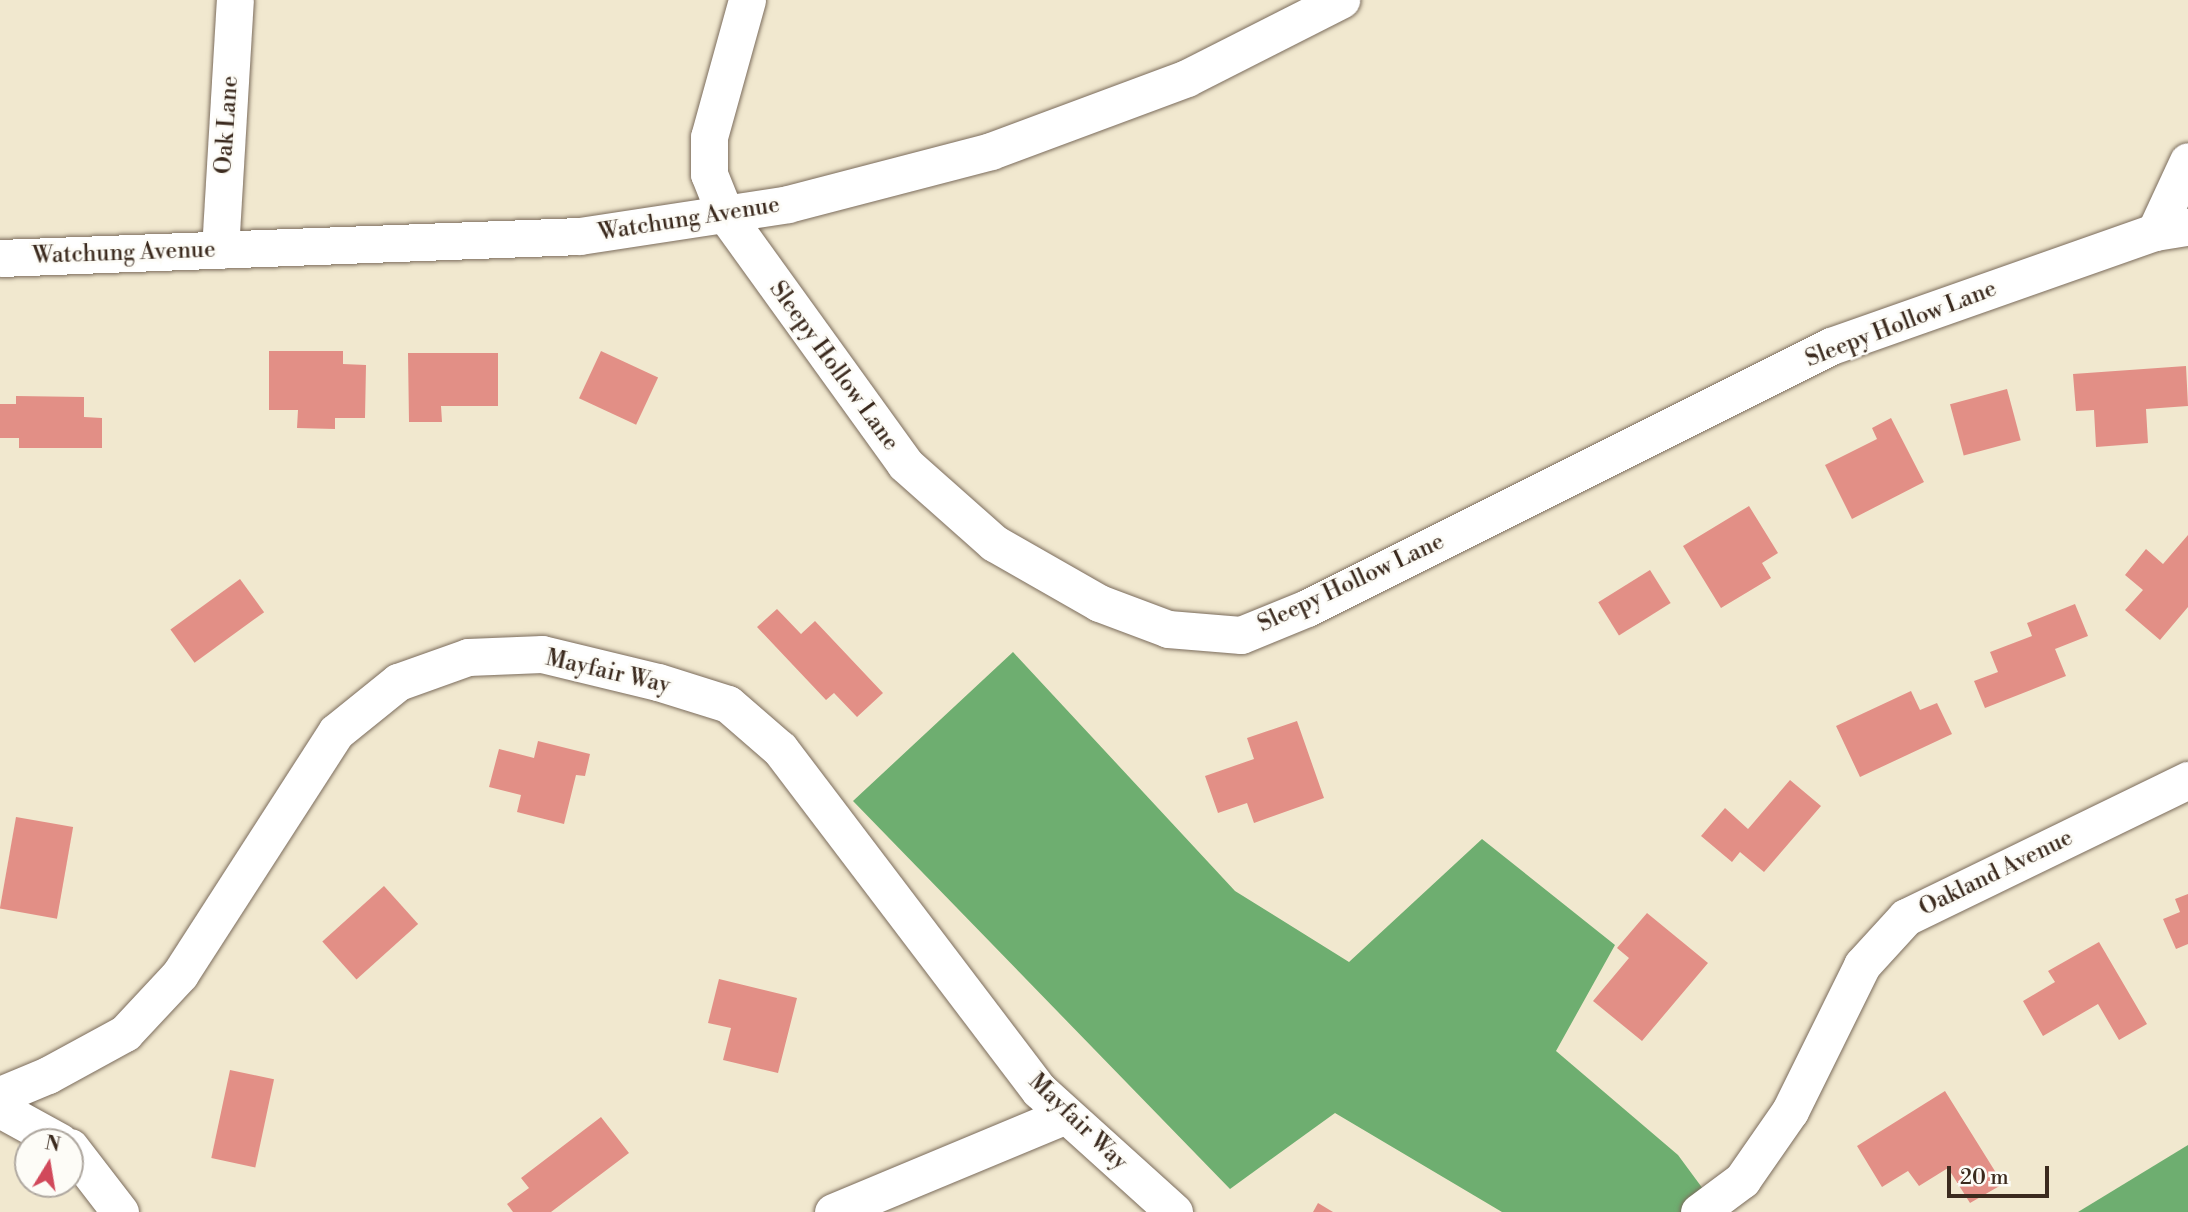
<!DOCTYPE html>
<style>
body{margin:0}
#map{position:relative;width:2188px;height:1212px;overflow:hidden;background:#f1e8cf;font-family:"Libre Bodoni",serif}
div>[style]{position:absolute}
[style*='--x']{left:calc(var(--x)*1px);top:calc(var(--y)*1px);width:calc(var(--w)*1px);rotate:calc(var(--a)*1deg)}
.forest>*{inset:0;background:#6eae70}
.building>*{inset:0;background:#e28f86;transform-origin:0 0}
.roads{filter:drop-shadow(0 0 2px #7b6c5c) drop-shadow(0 0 2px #7b6c5c)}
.street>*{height:37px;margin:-18.5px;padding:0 18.5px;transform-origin:18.5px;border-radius:18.5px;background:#fff}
span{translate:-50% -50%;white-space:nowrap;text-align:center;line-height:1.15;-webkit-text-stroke:5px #fdfcf7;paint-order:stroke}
.street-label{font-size:23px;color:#3b2a1e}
.north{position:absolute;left:14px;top:1128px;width:70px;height:70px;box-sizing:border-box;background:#fdfcf7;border:2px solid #afa8a0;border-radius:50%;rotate:11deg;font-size:19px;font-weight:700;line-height:28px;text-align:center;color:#3b2a1e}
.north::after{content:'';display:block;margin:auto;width:24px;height:32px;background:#d1495b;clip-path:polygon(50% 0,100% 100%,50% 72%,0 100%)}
.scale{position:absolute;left:1947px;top:1166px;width:102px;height:32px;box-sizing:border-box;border:4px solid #3b2a1e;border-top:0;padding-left:9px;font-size:21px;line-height:24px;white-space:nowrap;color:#3b2a1e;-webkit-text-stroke:5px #fdfcf7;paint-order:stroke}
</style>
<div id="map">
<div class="forest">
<div style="clip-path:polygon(1013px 652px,1235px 891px,1349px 962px,1482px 839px,1615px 945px,1556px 1051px,1678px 1155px,1720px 1212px,1502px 1212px,1335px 1113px,1230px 1189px,853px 801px)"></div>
<div style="clip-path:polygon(2188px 1145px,2188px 1212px,2078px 1212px)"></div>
</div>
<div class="building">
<div style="clip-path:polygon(269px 351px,343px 351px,343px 364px,366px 365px,365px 418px,335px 418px,335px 429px,297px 428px,298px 410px,269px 410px)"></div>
<div style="left:601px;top:351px;width:63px;height:52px;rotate:25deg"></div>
<div style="clip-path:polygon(408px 353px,498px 353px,498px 406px,441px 406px,442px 422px,409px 422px)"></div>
<div style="clip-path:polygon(2186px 366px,2188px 406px,2146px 409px,2148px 443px,2096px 447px,2094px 410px,2076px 411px,2073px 374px)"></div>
<div style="left:2007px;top:389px;width:53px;height:59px;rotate:75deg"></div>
<div style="clip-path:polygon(16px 396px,84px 397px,84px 417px,102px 418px,102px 448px,19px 448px,19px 438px,0 438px,0 404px,16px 404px)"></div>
<div style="clip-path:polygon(1891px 418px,1924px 482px,1852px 519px,1825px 465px,1877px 439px,1872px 428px)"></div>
<div style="clip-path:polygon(1749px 506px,1778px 553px,1762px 563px,1771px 578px,1721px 608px,1683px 546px)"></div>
<div style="clip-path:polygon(2188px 535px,2188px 607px,2160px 640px,2125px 610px,2143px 590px,2125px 575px,2146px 549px,2163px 564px)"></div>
<div style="left:1650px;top:570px;width:39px;height:61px;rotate:58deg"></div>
<div style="left:240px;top:579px;width:41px;height:86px;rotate:54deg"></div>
<div style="clip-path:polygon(2075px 604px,2088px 636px,2055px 649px,2066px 676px,1985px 708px,1974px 681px,1998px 672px,1990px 652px,2032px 636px,2027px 623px)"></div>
<div style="clip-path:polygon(777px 609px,801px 634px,815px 621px,883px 693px,857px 717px,834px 693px,826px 700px,757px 627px)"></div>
<div style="clip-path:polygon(1911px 691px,1920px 710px,1937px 703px,1952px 734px,1860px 777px,1836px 726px)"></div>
<div style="clip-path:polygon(1297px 721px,1324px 798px,1254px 823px,1247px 803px,1218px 813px,1205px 776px,1254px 759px,1247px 738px)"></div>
<div style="clip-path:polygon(538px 741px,590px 754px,585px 776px,576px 775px,564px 824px,517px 812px,521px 795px,489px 787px,499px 749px,534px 758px)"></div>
<div style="clip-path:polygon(1790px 780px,1821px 806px,1764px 872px,1740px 852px,1732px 862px,1701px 836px,1725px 808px,1748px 829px)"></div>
<div style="left:16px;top:817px;width:58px;height:93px;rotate:10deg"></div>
<div style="left:384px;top:886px;width:51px;height:83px;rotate:48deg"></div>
<div style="clip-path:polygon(2188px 894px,2188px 944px,2176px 949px,2163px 919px,2180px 912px,2175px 899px)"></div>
<div style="clip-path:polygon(1647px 913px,1708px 963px,1642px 1041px,1593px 1001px,1629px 958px,1617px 948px)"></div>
<div style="clip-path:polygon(2099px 942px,2147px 1024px,2119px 1040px,2098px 1004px,2043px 1036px,2023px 1001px,2055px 982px,2048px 971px)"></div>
<div style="clip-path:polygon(719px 979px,797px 998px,778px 1073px,723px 1060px,731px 1028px,708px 1023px)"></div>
<div style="left:230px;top:1070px;width:45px;height:90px;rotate:12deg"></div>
<div style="clip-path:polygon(1945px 1091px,2003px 1184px,1970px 1203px,1948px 1168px,1919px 1186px,1908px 1171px,1882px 1187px,1857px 1146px)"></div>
<div style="clip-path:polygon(601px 1117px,629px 1153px,551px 1212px,513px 1212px,507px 1204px,529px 1188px,521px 1178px)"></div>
<div style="clip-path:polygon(1318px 1203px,1333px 1212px,1313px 1212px)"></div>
</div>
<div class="roads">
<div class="street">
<div style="--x:747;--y:0;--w:142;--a:105.5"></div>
<div style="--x:709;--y:137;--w:37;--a:90"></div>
<div style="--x:709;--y:174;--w:43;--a:68.2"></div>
<div style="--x:725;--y:214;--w:308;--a:54.2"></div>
<div style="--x:905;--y:464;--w:119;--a:41.6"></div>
<div style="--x:994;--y:543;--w:121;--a:29.7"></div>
<div style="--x:1099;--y:603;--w:74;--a:20.6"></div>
<div style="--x:1168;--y:629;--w:73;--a:4.7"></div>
<div style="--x:1241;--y:635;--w:71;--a:-22.2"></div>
<div style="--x:1307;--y:608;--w:586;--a:-26.57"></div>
<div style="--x:1831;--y:346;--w:343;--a:-19.4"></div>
<div style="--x:2155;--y:232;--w:33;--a:-9"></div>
<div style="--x:2155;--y:232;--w:78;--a:-65.1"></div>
<div style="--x:220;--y:250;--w:250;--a:-86.6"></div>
<div style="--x:0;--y:258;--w:580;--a:-2.17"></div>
<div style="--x:580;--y:236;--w:210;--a:-8.7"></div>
<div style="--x:788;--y:204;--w:210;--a:-14.6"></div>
<div style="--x:991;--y:151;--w:209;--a:-20.4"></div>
<div style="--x:1187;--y:78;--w:173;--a:-26.9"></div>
<div style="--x:0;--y:1095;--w:52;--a:-22.6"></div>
<div style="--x:48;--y:1075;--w:88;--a:-28.6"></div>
<div style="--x:125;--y:1033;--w:81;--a:-47"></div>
<div style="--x:180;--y:974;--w:288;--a:-57.2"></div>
<div style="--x:336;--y:732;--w:80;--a:-38.9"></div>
<div style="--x:398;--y:682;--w:74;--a:-19.7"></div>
<div style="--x:468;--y:657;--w:74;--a:-2.3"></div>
<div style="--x:542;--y:654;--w:119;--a:13.6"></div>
<div style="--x:658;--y:682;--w:73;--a:17.4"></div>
<div style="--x:728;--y:704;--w:69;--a:40.9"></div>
<div style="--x:780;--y:749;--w:428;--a:52.8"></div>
<div style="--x:1039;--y:1090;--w:182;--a:42.1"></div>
<div style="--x:0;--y:1109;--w:68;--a:28.8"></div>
<div style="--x:70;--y:1147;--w:82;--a:52.4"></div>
<div style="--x:833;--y:1212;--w:252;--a:-22.6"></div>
<div style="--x:1699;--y:1212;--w:54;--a:-36.7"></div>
<div style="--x:1742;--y:1180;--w:84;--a:-55.2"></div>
<div style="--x:1790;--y:1111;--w:163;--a:-63.7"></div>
<div style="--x:1862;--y:965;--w:65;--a:-47.5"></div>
<div style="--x:1906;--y:917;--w:314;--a:-25.9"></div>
</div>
</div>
<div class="street-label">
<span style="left:227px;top:125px;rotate:-86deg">Oak Lane</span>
<span style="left:689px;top:219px;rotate:-9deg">Watchung Avenue</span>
<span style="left:124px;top:253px;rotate:-2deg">Watchung Avenue</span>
<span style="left:1901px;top:324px;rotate:-21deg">Sleepy Hollow Lane</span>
<span style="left:834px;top:366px;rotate:54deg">Sleepy Hollow Lane</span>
<span style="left:1351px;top:583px;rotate:-25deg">Sleepy Hollow Lane</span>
<span style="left:608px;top:672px;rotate:13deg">Mayfair Way</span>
<span style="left:1996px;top:873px;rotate:-26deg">Oakland Avenue</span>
<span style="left:1078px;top:1122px;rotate:44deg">Mayfair Way</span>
</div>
<div class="north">N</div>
<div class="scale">20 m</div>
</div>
